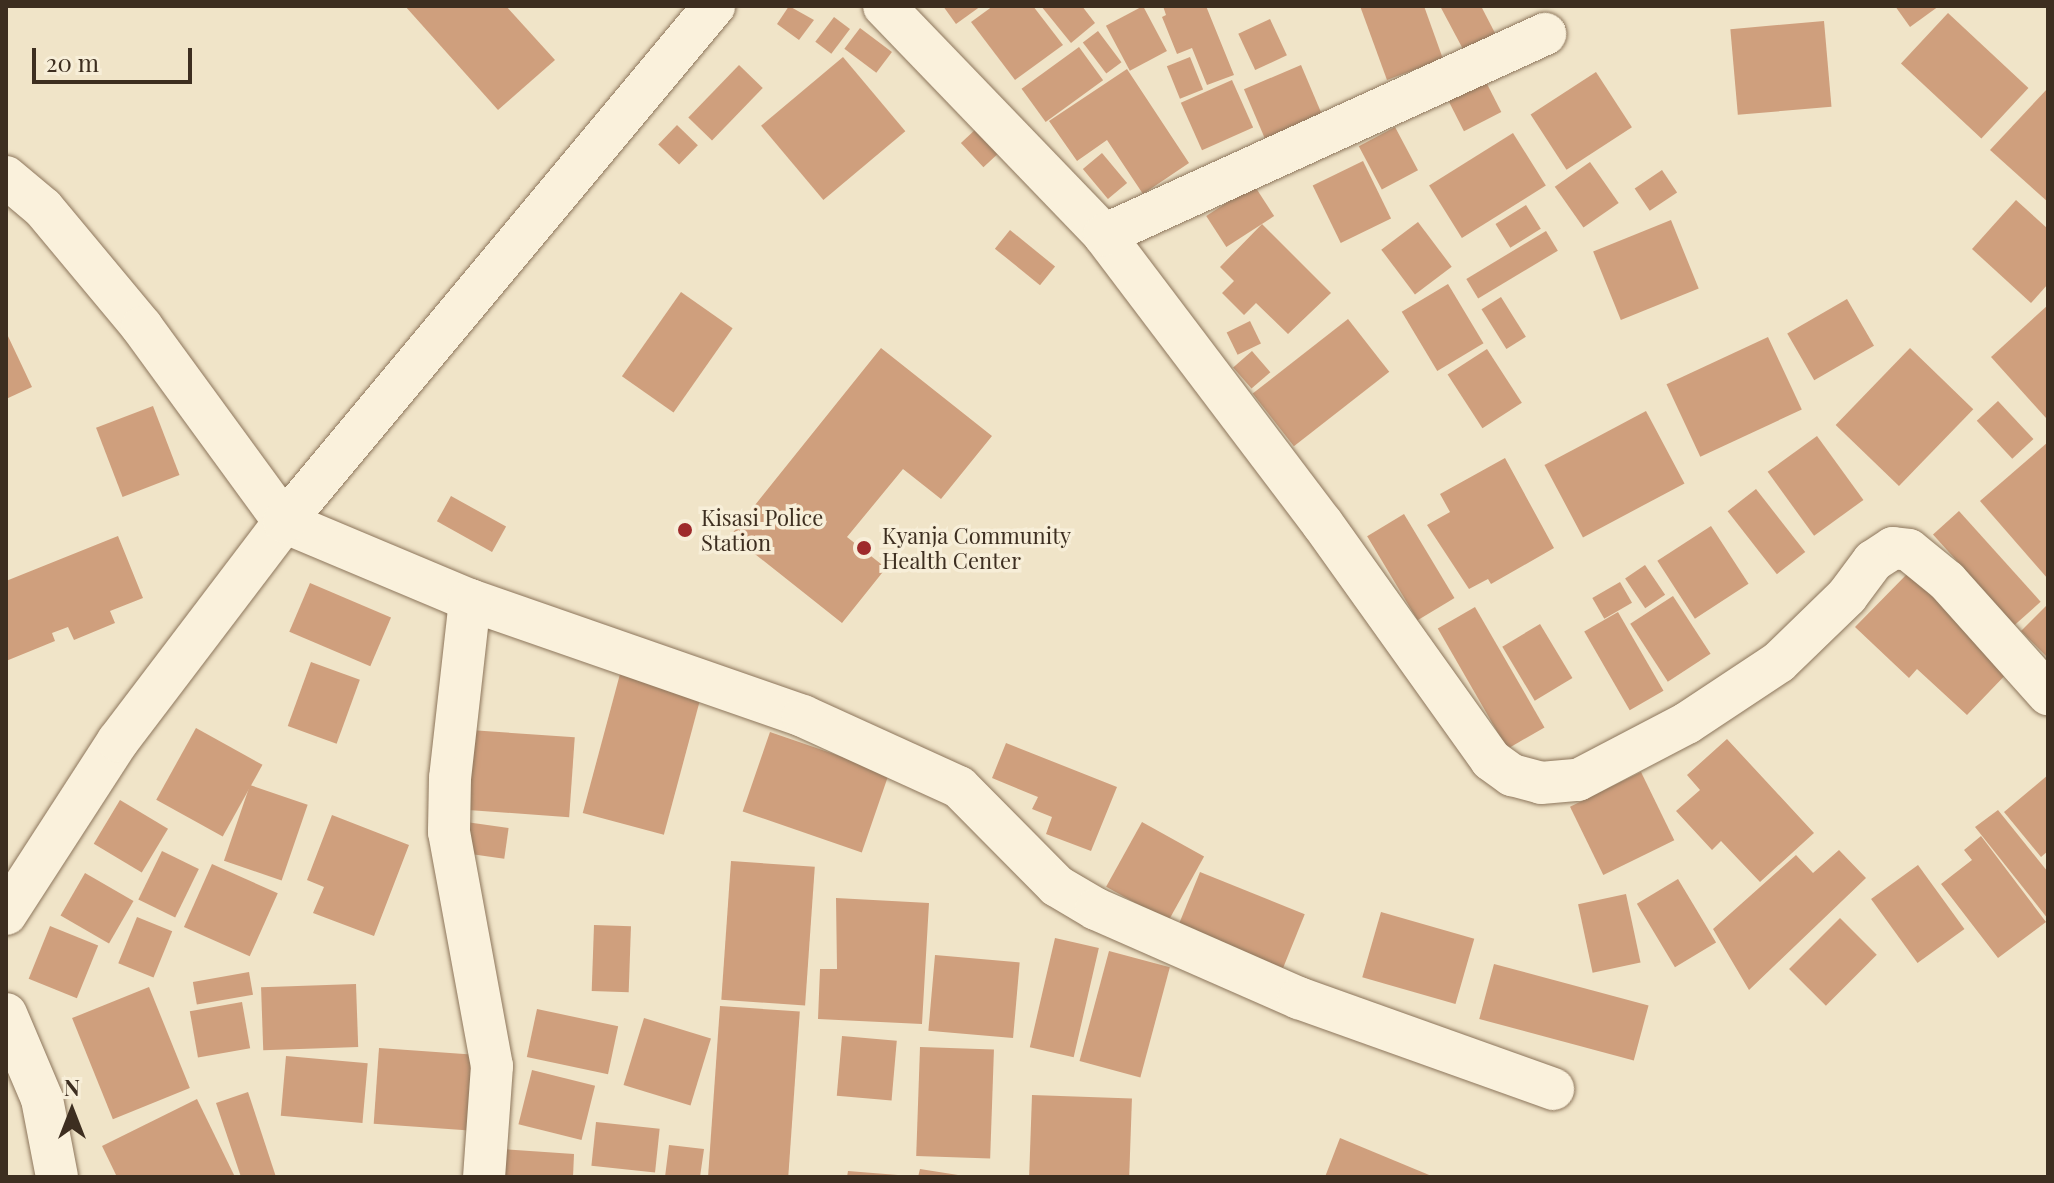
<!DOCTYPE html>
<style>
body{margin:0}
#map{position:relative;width:2054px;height:1183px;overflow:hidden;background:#f0e4c8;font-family:"Playfair Display",serif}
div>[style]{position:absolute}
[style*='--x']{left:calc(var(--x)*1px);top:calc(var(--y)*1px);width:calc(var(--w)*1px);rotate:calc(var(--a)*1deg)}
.building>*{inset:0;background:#cf9f7d;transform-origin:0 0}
.roads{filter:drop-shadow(0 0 2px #8d765c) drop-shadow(0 0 2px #8d765c)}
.minor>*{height:42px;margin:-21px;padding:0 21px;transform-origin:21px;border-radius:21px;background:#faf1dc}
.dots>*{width:22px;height:22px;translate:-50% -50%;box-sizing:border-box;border:4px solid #f7eed8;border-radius:50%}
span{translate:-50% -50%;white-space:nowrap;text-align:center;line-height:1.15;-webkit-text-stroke:7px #f7eed8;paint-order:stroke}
.poi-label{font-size:22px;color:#3d2e20}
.left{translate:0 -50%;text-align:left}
.frame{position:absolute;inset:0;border:8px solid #3d2e20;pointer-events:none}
.north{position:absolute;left:32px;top:1071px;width:80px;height:80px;-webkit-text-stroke:6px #f7eed8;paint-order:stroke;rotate:0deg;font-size:22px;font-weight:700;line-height:32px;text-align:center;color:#3d2e20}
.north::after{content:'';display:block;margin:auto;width:28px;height:36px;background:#3d2e20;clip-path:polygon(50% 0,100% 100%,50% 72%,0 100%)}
.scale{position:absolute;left:32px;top:48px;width:160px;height:36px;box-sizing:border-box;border:4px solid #3d2e20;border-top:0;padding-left:10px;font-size:24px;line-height:28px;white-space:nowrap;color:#3d2e20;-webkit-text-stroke:6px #f7eed8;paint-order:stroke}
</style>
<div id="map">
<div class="building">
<div style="clip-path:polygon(405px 6px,506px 6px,555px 60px,498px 110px)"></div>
<div style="clip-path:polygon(789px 6px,814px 20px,799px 40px,777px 24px)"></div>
<div style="clip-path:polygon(943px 6px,981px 6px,956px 24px)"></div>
<div style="clip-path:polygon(993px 6px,1033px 6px,1063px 45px,1015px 80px,971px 22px)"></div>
<div style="clip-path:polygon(1041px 6px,1082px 6px,1095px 23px,1071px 43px)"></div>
<div style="left:1143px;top:6px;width:51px;height:42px;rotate:62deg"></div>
<div style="clip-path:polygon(1163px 6px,1206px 6px,1234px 75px,1207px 85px,1192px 48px,1177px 54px,1162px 17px,1166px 15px)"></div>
<div style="clip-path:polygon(1360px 6px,1424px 6px,1443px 59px,1387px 80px)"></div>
<div style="clip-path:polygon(1440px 6px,1481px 6px,1496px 35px,1464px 51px)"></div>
<div style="clip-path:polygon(1895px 6px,1939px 6px,1910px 27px)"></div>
<div style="left:1948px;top:13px;width:110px;height:69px;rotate:43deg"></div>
<div style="left:834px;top:17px;width:20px;height:31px;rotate:37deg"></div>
<div style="left:1270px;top:19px;width:40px;height:35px;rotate:65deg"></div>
<div style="left:1824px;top:21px;width:86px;height:94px;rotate:85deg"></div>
<div style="left:860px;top:28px;width:40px;height:26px;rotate:37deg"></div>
<div style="left:1098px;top:31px;width:39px;height:19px;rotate:53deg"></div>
<div style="left:1079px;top:47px;width:41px;height:71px;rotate:54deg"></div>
<div style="left:843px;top:57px;width:97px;height:107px;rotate:50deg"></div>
<div style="left:1190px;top:57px;width:35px;height:25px;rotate:68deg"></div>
<div style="left:739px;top:65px;width:33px;height:73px;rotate:44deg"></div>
<div style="left:1301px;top:65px;width:58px;height:62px;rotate:67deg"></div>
<div style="clip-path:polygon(1127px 69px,1189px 163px,1143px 194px,1107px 140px,1077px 161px,1049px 121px)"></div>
<div style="left:1596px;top:72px;width:66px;height:78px;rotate:57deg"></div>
<div style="left:1232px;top:80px;width:52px;height:56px;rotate:66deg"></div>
<div style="left:1485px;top:80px;width:36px;height:42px;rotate:63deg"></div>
<div style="clip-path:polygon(2048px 88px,2048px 202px,1990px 150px)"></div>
<div style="left:677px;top:125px;width:29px;height:27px;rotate:44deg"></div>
<div style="left:1395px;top:127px;width:49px;height:41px;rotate:62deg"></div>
<div style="left:977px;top:128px;width:33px;height:22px;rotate:47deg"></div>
<div style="left:1513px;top:133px;width:62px;height:99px;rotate:58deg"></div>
<div style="left:1102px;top:153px;width:39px;height:25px;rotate:50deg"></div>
<div style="left:1363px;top:161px;width:64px;height:56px;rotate:64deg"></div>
<div style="left:1590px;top:162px;width:50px;height:43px;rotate:55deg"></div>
<div style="left:1662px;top:170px;width:27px;height:33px;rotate:56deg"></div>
<div style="left:1254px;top:185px;width:37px;height:57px;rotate:57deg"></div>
<div style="clip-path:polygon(2016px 200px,2048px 229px,2048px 284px,2031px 303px,1972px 249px)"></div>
<div style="left:1526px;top:205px;width:28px;height:36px;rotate:58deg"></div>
<div style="left:1671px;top:220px;width:74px;height:84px;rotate:68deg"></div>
<div style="left:1418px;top:222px;width:56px;height:46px;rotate:53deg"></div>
<div style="clip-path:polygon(1262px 224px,1331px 293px,1288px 334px,1256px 303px,1244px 315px,1222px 293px,1234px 281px,1220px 267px)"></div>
<div style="left:1010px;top:230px;width:58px;height:24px;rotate:39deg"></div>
<div style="left:1546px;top:231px;width:23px;height:93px;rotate:59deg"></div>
<div style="left:1448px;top:284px;width:69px;height:54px;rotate:59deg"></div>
<div style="left:681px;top:292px;width:63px;height:103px;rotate:35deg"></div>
<div style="left:1501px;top:297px;width:47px;height:23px;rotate:58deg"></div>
<div style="left:1847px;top:299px;width:54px;height:69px;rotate:60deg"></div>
<div style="clip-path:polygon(2048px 305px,2048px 417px,2046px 418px,1991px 357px)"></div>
<div style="left:1348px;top:319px;width:67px;height:121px;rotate:52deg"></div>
<div style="left:1250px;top:321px;width:25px;height:26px;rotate:64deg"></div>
<div style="clip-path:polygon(6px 332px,32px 387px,6px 399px)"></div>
<div style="left:1768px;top:337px;width:80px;height:112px;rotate:65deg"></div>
<div style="clip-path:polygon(881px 348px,992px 436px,941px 499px,903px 469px,847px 537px,886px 568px,842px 623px,731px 535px)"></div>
<div style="left:1910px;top:348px;width:88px;height:107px;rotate:44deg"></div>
<div style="left:1487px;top:349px;width:64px;height:47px;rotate:57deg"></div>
<div style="left:1252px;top:351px;width:28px;height:25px;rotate:49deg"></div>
<div style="left:1998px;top:401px;width:52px;height:29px;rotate:47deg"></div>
<div style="left:153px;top:406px;width:74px;height:61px;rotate:69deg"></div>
<div style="left:1646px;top:411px;width:82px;height:115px;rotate:62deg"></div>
<div style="left:1817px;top:436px;width:79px;height:61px;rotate:54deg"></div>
<div style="clip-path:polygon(2048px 442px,2048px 579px,1980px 501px)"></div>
<div style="clip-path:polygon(1505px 458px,1554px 548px,1491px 584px,1488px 579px,1469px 589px,1427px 525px,1450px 512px,1440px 494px)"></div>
<div style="left:1756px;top:489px;width:80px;height:36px;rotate:52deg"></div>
<div style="left:451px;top:496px;width:63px;height:29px;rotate:29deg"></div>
<div style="left:1959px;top:511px;width:122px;height:35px;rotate:48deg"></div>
<div style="left:1404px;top:514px;width:98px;height:43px;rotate:59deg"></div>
<div style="left:1711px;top:526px;width:69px;height:64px;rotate:57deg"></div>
<div style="clip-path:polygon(118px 536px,143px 598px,110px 611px,115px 623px,74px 640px,68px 627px,52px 633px,55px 641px,6px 661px,6px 581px)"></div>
<div style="left:1645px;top:565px;width:36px;height:24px;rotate:56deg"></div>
<div style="clip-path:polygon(1909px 572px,2012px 668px,1967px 715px,1917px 669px,1909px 678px,1855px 627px)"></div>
<div style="left:1620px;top:582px;width:24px;height:32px;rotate:60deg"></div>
<div style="left:310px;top:583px;width:88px;height:53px;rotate:23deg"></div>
<div style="left:1673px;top:596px;width:69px;height:51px;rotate:57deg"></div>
<div style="clip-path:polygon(2048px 604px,2048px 658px,2021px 631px)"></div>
<div style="left:1475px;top:607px;width:139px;height:43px;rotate:60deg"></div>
<div style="left:1618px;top:612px;width:91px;height:39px;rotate:60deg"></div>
<div style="left:1540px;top:624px;width:63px;height:44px;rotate:59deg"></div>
<div style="left:311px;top:662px;width:52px;height:68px;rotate:20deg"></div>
<div style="left:620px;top:674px;width:84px;height:144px;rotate:15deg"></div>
<div style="left:196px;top:728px;width:76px;height:82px;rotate:29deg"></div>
<div style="left:470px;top:730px;width:105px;height:80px;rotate:4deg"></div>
<div style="left:770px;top:732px;width:126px;height:84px;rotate:19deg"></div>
<div style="clip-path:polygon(1727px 739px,1814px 833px,1760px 882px,1721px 841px,1712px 850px,1676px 811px,1700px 790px,1687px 775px)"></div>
<div style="clip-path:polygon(1006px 743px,1117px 787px,1091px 851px,1046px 834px,1052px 817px,1032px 809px,1038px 797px,992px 778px)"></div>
<div style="left:1641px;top:772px;width:76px;height:79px;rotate:64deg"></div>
<div style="clip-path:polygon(2048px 775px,2048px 851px,2041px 857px,2004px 812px)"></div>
<div style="left:250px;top:785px;width:61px;height:80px;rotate:19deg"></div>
<div style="left:120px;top:800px;width:56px;height:51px;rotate:31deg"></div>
<div style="clip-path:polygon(1998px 810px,2048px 872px,2048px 919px,1975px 827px)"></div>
<div style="clip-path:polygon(332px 815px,409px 845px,374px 936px,313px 913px,324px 887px,307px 880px)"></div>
<div style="left:466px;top:822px;width:43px;height:31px;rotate:8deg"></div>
<div style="left:1142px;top:822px;width:71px;height:74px;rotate:29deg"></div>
<div style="clip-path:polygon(1981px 836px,2046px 922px,1998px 958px,1941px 884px,1972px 860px,1964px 850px)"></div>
<div style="clip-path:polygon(1839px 850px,1866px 878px,1749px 990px,1713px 929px,1796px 855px,1813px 873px)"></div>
<div style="left:162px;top:851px;width:41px;height:54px;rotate:26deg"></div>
<div style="left:731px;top:861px;width:84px;height:139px;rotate:4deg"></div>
<div style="left:212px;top:864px;width:72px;height:69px;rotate:24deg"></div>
<div style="left:1918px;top:865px;width:79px;height:58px;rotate:54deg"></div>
<div style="left:1200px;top:872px;width:113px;height:58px;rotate:22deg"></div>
<div style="left:85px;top:873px;width:56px;height:49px;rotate:30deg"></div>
<div style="left:1678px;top:879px;width:74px;height:48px;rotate:59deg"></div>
<div style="left:1626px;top:894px;width:70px;height:49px;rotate:78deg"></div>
<div style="clip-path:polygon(836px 898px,929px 903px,922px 1024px,818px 1019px,820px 969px,837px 969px)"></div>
<div style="left:1381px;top:912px;width:97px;height:68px;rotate:16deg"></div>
<div style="left:137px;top:917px;width:38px;height:50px;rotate:22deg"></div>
<div style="left:1840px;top:918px;width:52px;height:72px;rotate:45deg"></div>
<div style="left:594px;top:925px;width:37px;height:66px;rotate:2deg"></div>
<div style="left:50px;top:926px;width:52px;height:57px;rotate:22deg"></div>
<div style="left:1055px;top:938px;width:45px;height:112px;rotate:13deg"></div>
<div style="left:1109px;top:951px;width:63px;height:114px;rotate:15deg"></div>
<div style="left:935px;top:955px;width:85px;height:76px;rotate:5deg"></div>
<div style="left:1494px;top:964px;width:160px;height:57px;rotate:15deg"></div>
<div style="left:249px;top:972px;width:23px;height:57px;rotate:80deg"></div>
<div style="left:356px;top:984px;width:63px;height:95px;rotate:88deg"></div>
<div style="left:149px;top:987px;width:109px;height:83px;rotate:68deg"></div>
<div style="left:242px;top:1002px;width:47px;height:53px;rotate:80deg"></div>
<div style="left:720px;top:1006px;width:80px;height:171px;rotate:4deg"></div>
<div style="left:537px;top:1009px;width:83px;height:49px;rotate:12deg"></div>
<div style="left:644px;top:1018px;width:70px;height:70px;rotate:17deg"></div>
<div style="left:842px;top:1036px;width:55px;height:60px;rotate:5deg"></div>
<div style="left:920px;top:1047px;width:74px;height:109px;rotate:2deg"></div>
<div style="left:379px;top:1048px;width:96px;height:76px;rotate:4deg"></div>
<div style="left:286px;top:1056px;width:82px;height:60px;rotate:5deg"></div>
<div style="left:532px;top:1070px;width:65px;height:56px;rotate:14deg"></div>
<div style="clip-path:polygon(248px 1092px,276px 1177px,241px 1177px,216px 1103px)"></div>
<div style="left:1032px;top:1095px;width:100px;height:82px;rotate:2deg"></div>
<div style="clip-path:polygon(197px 1099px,235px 1177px,117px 1177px,102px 1146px)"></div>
<div style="left:596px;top:1122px;width:64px;height:44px;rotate:6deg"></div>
<div style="clip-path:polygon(1340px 1138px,1434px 1177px,1325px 1177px)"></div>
<div style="clip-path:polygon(669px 1145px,704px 1149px,700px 1177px,665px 1177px)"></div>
<div style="clip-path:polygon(502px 1149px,574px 1154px,573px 1177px,501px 1177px)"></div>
<div style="clip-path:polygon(920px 1169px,958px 1175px,958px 1177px,918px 1177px)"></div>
<div style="clip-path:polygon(848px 1171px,898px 1175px,898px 1177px,847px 1177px)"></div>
</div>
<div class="roads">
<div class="minor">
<div style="--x:884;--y:6;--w:318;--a:46.1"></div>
<div style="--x:1104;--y:235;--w:361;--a:52.9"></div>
<div style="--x:1322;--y:523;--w:291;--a:54.5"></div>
<div style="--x:1491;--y:760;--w:26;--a:36"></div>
<div style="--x:1512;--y:775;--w:30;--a:15"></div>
<div style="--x:1541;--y:783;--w:37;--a:-5"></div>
<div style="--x:1578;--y:780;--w:123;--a:-27.6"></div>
<div style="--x:1687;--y:723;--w:110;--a:-33.5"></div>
<div style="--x:1779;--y:662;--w:95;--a:-44.1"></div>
<div style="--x:1847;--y:596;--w:44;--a:-53.4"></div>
<div style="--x:1873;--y:561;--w:24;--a:-33"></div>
<div style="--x:1893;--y:548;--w:16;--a:7"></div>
<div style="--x:1909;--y:550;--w:49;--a:39.2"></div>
<div style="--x:1947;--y:581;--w:152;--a:48.2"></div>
<div style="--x:6;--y:177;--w:48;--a:40"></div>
<div style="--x:43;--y:208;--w:155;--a:50.2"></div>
<div style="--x:142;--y:327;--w:241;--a:53.9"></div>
<div style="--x:284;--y:522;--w:202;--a:22.8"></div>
<div style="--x:470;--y:600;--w:353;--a:19.2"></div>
<div style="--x:803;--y:716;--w:171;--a:24.5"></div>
<div style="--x:959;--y:787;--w:139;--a:45.3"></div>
<div style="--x:1057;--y:886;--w:45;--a:30.5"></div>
<div style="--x:1096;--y:909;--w:222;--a:23.7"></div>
<div style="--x:1299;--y:998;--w:270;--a:19.7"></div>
<div style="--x:1104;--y:235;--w:485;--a:-24.5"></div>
<div style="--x:470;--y:600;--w:179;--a:96.4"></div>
<div style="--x:450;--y:778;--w:54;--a:91.1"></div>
<div style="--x:449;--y:832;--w:238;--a:79.6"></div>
<div style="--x:492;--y:1066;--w:111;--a:94.1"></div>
<div style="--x:6;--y:914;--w:206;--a:-57.1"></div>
<div style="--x:118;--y:741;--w:275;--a:-52.8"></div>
<div style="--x:284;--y:522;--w:672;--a:-50.19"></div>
<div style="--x:6;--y:1014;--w:92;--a:67"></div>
<div style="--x:42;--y:1099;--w:79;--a:79.1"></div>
</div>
</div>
<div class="dots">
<div style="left:685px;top:530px;background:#9e2a2b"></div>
<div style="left:864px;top:548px;background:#9e2a2b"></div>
</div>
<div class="poi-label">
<span class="left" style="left:701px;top:530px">Kisasi Police<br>Station</span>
<span class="left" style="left:882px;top:548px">Kyanja Community<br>Health Center</span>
</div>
<div class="frame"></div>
<div class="north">N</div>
<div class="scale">20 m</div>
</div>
